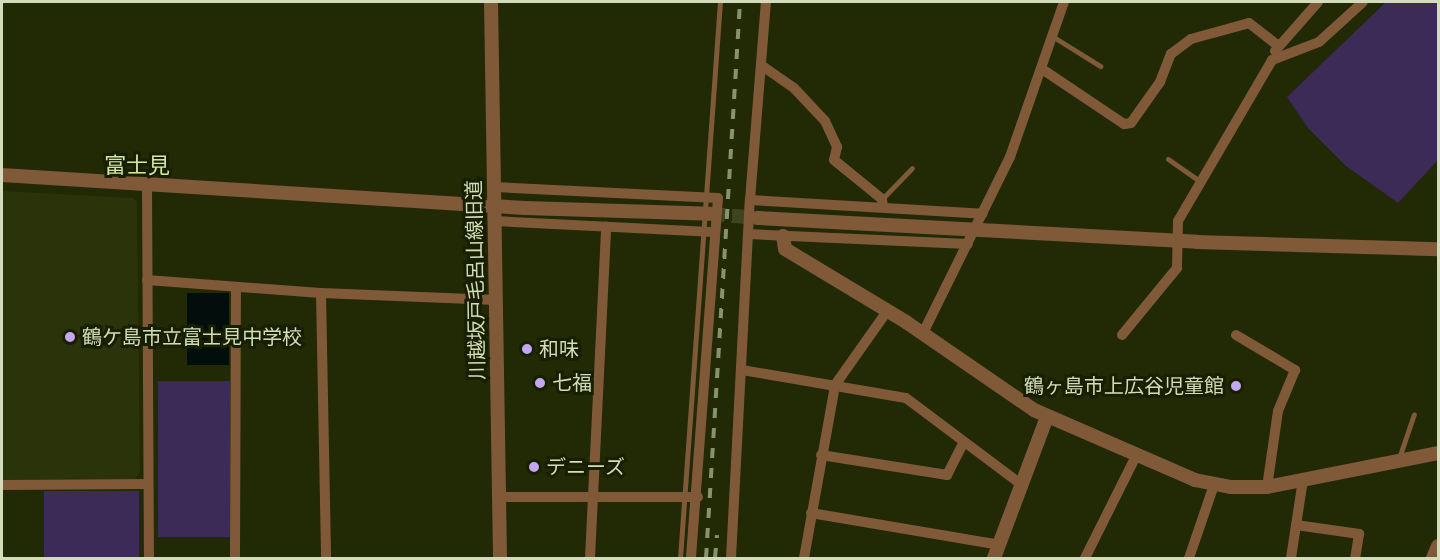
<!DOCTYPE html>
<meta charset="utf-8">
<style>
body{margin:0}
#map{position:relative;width:1440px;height:560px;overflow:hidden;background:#212905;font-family:Inter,"Noto Sans JP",sans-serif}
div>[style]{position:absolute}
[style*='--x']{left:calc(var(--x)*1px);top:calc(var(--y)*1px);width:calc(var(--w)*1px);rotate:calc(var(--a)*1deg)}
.built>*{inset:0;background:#2b330a}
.green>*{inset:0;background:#3c2a57;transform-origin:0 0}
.water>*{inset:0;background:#030d0b;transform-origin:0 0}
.tertiary-tunnel>*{height:14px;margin-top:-7px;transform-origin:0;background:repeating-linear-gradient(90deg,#3c4420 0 14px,transparent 0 21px)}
.service>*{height:5px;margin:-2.5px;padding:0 2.5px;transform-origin:2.5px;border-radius:2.5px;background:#805939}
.minor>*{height:10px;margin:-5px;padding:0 5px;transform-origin:5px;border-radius:5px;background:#805939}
.tertiary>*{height:14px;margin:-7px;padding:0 7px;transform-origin:7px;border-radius:7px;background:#805939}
.rail>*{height:4px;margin-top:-2px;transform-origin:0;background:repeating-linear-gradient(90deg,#89926f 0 10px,transparent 0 20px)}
.dots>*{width:16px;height:16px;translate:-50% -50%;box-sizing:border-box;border:3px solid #181f00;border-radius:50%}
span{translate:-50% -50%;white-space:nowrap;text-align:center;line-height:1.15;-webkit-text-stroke:6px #181f00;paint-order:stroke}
.street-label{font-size:20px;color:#d2dcba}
.poi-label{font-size:20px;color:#d2dcba}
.left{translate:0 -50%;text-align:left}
.right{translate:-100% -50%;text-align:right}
.quarter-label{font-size:22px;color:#d3e69f}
.frame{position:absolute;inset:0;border:3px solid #d2dcba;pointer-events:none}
</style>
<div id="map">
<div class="built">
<div style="clip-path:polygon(2px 191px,133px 198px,137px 202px,140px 473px,135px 479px,2px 480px)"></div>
</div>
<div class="green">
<div style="clip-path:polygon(1386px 2px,1438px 2px,1438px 160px,1398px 203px,1346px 166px,1308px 128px,1287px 97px)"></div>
<div style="left:158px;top:381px;width:72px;height:156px"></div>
<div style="left:139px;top:491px;width:67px;height:95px;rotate:90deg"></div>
</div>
<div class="water">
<div style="left:187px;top:293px;width:42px;height:72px"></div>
</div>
<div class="tertiary-tunnel">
<div style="--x:711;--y:214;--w:47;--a:4.9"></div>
</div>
<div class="service">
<div style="--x:1052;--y:36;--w:57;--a:32"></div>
<div style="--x:1168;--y:159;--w:40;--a:34.9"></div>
<div style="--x:882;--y:199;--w:43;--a:-45.9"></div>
<div style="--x:1399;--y:458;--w:46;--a:-71.2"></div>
<div style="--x:680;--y:558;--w:557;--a:-85.89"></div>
</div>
<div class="minor">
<div style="--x:1275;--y:51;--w:65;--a:-48.7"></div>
<div style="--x:761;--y:65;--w:40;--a:34.9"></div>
<div style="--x:794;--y:88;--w:45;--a:46.8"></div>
<div style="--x:825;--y:121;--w:29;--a:65"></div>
<div style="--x:837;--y:147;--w:13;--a:103"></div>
<div style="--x:834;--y:160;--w:62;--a:39.1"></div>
<div style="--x:882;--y:199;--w:8;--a:83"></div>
<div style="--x:1042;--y:69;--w:99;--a:33.9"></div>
<div style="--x:1124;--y:124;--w:7;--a:-8"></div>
<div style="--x:1131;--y:123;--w:50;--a:-54.7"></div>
<div style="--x:1160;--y:82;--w:30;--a:-69"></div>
<div style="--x:1171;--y:54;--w:25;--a:-37"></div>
<div style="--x:1191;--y:39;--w:60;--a:-15.4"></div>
<div style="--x:1249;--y:23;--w:37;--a:38"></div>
<div style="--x:147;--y:184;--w:374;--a:89.7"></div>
<div style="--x:495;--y:187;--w:223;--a:2.8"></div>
<div style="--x:718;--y:198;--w:361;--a:94.3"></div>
<div style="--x:750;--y:200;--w:199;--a:-85.4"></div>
<div style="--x:495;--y:221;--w:220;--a:2.9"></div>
<div style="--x:748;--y:234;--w:220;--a:2.6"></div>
<div style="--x:147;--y:280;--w:174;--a:4.3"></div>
<div style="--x:321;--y:293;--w:175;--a:2.3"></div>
<div style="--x:321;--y:293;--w:265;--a:88.9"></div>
<div style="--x:923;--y:333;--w:196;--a:-63.7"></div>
<div style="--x:1010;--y:157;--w:164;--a:-70.8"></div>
<div style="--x:1122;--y:335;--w:87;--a:-50.6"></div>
<div style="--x:1177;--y:268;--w:47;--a:-88.8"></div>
<div style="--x:1178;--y:221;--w:186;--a:-59.7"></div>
<div style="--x:1272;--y:60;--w:50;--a:-21"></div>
<div style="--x:1319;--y:42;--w:59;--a:-42.3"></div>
<div style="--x:1236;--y:335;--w:69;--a:30.7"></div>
<div style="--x:1295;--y:370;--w:44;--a:112.5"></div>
<div style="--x:1278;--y:411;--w:77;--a:98.2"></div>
<div style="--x:742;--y:370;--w:166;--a:9.7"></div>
<div style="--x:906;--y:398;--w:146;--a:36.9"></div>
<div style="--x:821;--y:455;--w:128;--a:9"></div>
<div style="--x:947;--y:475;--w:37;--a:-63"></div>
<div style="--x:2;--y:485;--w:146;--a:-0.4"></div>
<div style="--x:499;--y:497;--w:199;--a:0"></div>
<div style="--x:811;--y:513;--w:192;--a:9.6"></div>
<div style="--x:1296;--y:525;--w:64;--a:8.1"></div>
<div style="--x:1359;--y:534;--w:24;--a:99"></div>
<div style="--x:235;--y:558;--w:271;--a:-89.8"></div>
<div style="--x:590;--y:558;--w:332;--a:-87.2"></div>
<div style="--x:731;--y:558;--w:359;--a:-87"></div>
<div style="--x:750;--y:200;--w:233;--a:3.4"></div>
<div style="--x:804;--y:558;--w:176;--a:-79.8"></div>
<div style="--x:835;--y:385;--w:92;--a:-54.8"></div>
<div style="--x:1085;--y:558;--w:114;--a:-63.4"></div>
<div style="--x:1189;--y:558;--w:77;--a:-71.1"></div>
<div style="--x:1291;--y:558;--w:79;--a:-81.3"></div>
</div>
<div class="tertiary">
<div style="--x:491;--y:2;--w:556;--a:89.07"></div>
<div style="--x:2;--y:175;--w:524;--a:3.61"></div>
<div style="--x:525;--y:208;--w:186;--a:1.8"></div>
<div style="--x:758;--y:218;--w:440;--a:3.1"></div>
<div style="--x:1197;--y:242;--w:241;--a:1.7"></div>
<div style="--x:783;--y:236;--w:13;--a:81"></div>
<div style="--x:785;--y:249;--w:141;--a:31.1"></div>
<div style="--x:906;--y:322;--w:155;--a:34.5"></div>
<div style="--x:1034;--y:410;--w:176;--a:23.5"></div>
<div style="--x:1195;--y:480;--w:37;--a:11"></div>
<div style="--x:1231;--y:487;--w:36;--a:0"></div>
<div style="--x:1267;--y:487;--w:174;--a:-11.2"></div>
<div style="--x:994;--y:558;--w:151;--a:-69.4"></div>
<div style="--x:1433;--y:558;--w:13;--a:-67"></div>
</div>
<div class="rail">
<div style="--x:706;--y:558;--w:557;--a:-86.5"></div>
<div style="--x:715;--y:558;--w:23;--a:-85"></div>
</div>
<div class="dots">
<div style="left:70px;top:337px;background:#c2a7f2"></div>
<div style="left:527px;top:349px;background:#c2a7f2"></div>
<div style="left:540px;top:383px;background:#c2a7f2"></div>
<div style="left:1236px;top:386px;background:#c2a7f2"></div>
<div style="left:534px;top:467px;background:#c2a7f2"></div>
</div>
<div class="street-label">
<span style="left:476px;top:280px;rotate:-91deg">川越坂戸毛呂山線旧道</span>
</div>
<div class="poi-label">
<span class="left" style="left:82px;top:337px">鶴ケ島市立富士見中学校</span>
<span class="left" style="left:539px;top:349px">和味</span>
<span class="left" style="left:552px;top:383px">七福</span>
<span class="right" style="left:1224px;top:386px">鶴ヶ島市上広谷児童館</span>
<span class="left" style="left:546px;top:467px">デニーズ</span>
</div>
<div class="quarter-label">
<span style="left:137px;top:166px">富士見</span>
</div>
<div class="frame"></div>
</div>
